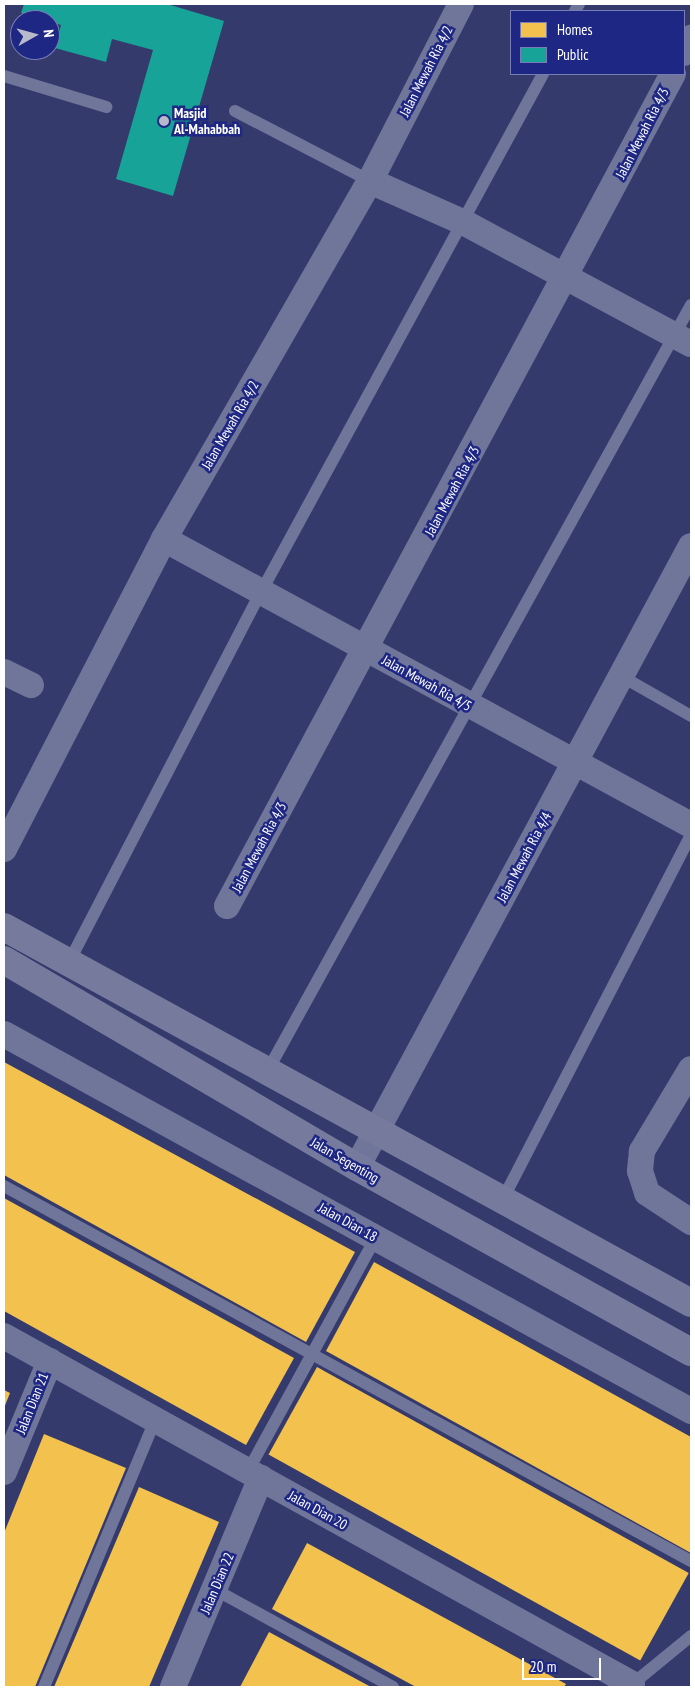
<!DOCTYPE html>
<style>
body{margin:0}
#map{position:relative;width:695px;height:1691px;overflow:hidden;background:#353a6c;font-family:"PT Sans Narrow",sans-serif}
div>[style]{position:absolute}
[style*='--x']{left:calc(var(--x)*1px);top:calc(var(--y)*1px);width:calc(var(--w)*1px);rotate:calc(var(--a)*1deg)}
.homes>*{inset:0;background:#f2c14e;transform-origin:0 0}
.public>*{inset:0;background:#17a398}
.lane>*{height:12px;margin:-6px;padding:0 6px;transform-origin:6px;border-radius:6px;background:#70759a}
.street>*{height:26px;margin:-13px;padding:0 13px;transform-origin:13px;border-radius:13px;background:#70759a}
.secondary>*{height:28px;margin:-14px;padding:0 14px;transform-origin:14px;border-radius:14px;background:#767b9e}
.dots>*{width:14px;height:14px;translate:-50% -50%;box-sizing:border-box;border:2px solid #1e2783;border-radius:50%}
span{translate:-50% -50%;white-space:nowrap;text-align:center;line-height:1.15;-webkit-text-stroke:5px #1e2783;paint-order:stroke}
.street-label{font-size:14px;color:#fff}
.poi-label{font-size:14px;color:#fff;font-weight:700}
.left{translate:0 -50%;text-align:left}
.frame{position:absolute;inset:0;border:5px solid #fff;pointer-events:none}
.legend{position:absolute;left:510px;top:10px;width:175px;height:65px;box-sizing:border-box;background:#1e2783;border:1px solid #787db5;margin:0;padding:6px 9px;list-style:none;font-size:15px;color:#fff}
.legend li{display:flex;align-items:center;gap:10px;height:25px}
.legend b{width:25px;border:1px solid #787db5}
.north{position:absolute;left:10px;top:10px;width:50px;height:50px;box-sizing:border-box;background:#1e2783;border:1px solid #787db5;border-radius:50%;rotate:83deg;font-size:14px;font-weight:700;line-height:20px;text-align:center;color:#fff}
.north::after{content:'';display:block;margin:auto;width:18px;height:22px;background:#b8bacc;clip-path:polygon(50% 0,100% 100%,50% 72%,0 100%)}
.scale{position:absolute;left:522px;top:1658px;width:79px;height:22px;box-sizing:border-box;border:2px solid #fff;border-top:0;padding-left:6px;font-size:15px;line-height:18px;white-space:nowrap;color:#fff;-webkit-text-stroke:4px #1e2783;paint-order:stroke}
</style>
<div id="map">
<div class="homes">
<div style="clip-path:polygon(4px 1062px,355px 1252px,306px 1342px,4px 1175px)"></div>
<div style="clip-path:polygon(4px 1198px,294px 1358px,246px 1445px,4px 1311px)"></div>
<div style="clip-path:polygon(374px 1262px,691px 1437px,691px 1553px,326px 1351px)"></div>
<div style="left:317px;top:1367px;width:425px;height:100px;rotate:29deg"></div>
<div style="clip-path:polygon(4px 1390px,10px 1393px,4px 1408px)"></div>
<div style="clip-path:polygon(44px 1434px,126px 1468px,35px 1687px,4px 1687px,4px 1533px)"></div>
<div style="clip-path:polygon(139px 1487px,219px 1522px,149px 1687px,54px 1687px)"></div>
<div style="clip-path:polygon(307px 1543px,566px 1684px,564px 1687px,416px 1687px,272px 1609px)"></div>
<div style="clip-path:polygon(269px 1632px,371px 1687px,240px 1687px)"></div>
</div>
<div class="public">
<div style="clip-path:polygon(24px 4px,167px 4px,224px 21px,173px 196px,116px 179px,153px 50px,112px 39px,106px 62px,55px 48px,61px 25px,21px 13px)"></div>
</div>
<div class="lane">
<div style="--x:575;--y:11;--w:8;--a:-60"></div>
<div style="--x:4;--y:76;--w:107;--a:16.9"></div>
<div style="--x:235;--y:111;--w:152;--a:27.4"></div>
<div style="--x:621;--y:676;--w:81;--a:29.7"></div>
<div style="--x:69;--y:962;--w:417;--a:-62.6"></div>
<div style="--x:261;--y:592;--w:590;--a:-61.44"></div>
<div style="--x:268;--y:1070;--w:874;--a:-61.06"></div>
<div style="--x:4;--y:1186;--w:783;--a:28.63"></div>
<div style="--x:503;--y:1199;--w:411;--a:-62.7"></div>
<div style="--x:248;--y:1471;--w:267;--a:-61.3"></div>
<div style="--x:214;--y:1589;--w:204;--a:28.7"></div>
<div style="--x:630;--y:1686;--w:79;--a:-39.3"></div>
<div style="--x:44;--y:1687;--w:289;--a:-67.4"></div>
</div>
<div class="street">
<div style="--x:684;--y:53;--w:17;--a:-65"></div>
<div style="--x:370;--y:181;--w:104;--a:23.9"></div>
<div style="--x:465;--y:223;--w:256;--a:28.2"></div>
<div style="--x:164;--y:539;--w:600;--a:28.49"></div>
<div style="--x:4;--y:672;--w:30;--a:26"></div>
<div style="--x:4;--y:849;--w:349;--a:-62.7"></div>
<div style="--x:164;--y:539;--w:413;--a:-60.1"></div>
<div style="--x:370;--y:181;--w:199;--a:-62.8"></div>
<div style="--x:227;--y:906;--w:944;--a:-61.81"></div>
<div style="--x:4;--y:1034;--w:784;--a:28.76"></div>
<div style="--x:691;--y:1069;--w:96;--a:120.9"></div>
<div style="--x:642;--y:1151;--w:20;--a:96"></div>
<div style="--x:640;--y:1171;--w:23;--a:72"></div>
<div style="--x:647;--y:1193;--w:53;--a:33.4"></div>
<div style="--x:357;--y:1167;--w:705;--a:-61.73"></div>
<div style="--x:4;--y:1336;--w:718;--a:28.99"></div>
<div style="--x:4;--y:1472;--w:120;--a:-67.5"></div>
<div style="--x:173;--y:1687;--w:227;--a:-67.2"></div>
</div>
<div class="secondary">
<div style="--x:4;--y:927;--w:783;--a:28.69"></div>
<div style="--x:4;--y:960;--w:409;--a:30.4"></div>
<div style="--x:357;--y:1167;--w:382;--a:29"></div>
</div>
<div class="dots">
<div style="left:164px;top:121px;background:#b8bacc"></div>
</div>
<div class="street-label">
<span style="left:426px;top:71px;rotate:-63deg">Jalan Mewah Ria 4/2</span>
<span style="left:642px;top:133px;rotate:-63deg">Jalan Mewah Ria 4/3</span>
<span style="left:230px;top:425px;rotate:-60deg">Jalan Mewah Ria 4/2</span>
<span style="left:452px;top:491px;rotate:-62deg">Jalan Mewah Ria 4/3</span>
<span style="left:427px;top:683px;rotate:29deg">Jalan Mewah Ria 4/5</span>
<span style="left:259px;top:847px;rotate:-62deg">Jalan Mewah Ria 4/3</span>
<span style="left:524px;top:857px;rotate:-62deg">Jalan Mewah Ria 4/4</span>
<span style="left:345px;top:1160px;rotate:30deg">Jalan Segenting</span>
<span style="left:348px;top:1222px;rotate:29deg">Jalan Dian 18</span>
<span style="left:32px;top:1403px;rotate:-68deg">Jalan Dian 21</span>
<span style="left:318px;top:1510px;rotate:29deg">Jalan Dian 20</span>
<span style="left:217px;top:1583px;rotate:-67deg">Jalan Dian 22</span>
</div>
<div class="poi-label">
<span class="left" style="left:174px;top:121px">Masjid<br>Al-Mahabbah</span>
</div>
<div class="frame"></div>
<ul class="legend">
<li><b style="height:14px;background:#f2c14e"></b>Homes</li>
<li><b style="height:14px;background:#17a398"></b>Public</li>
</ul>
<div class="north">N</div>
<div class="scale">20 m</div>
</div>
